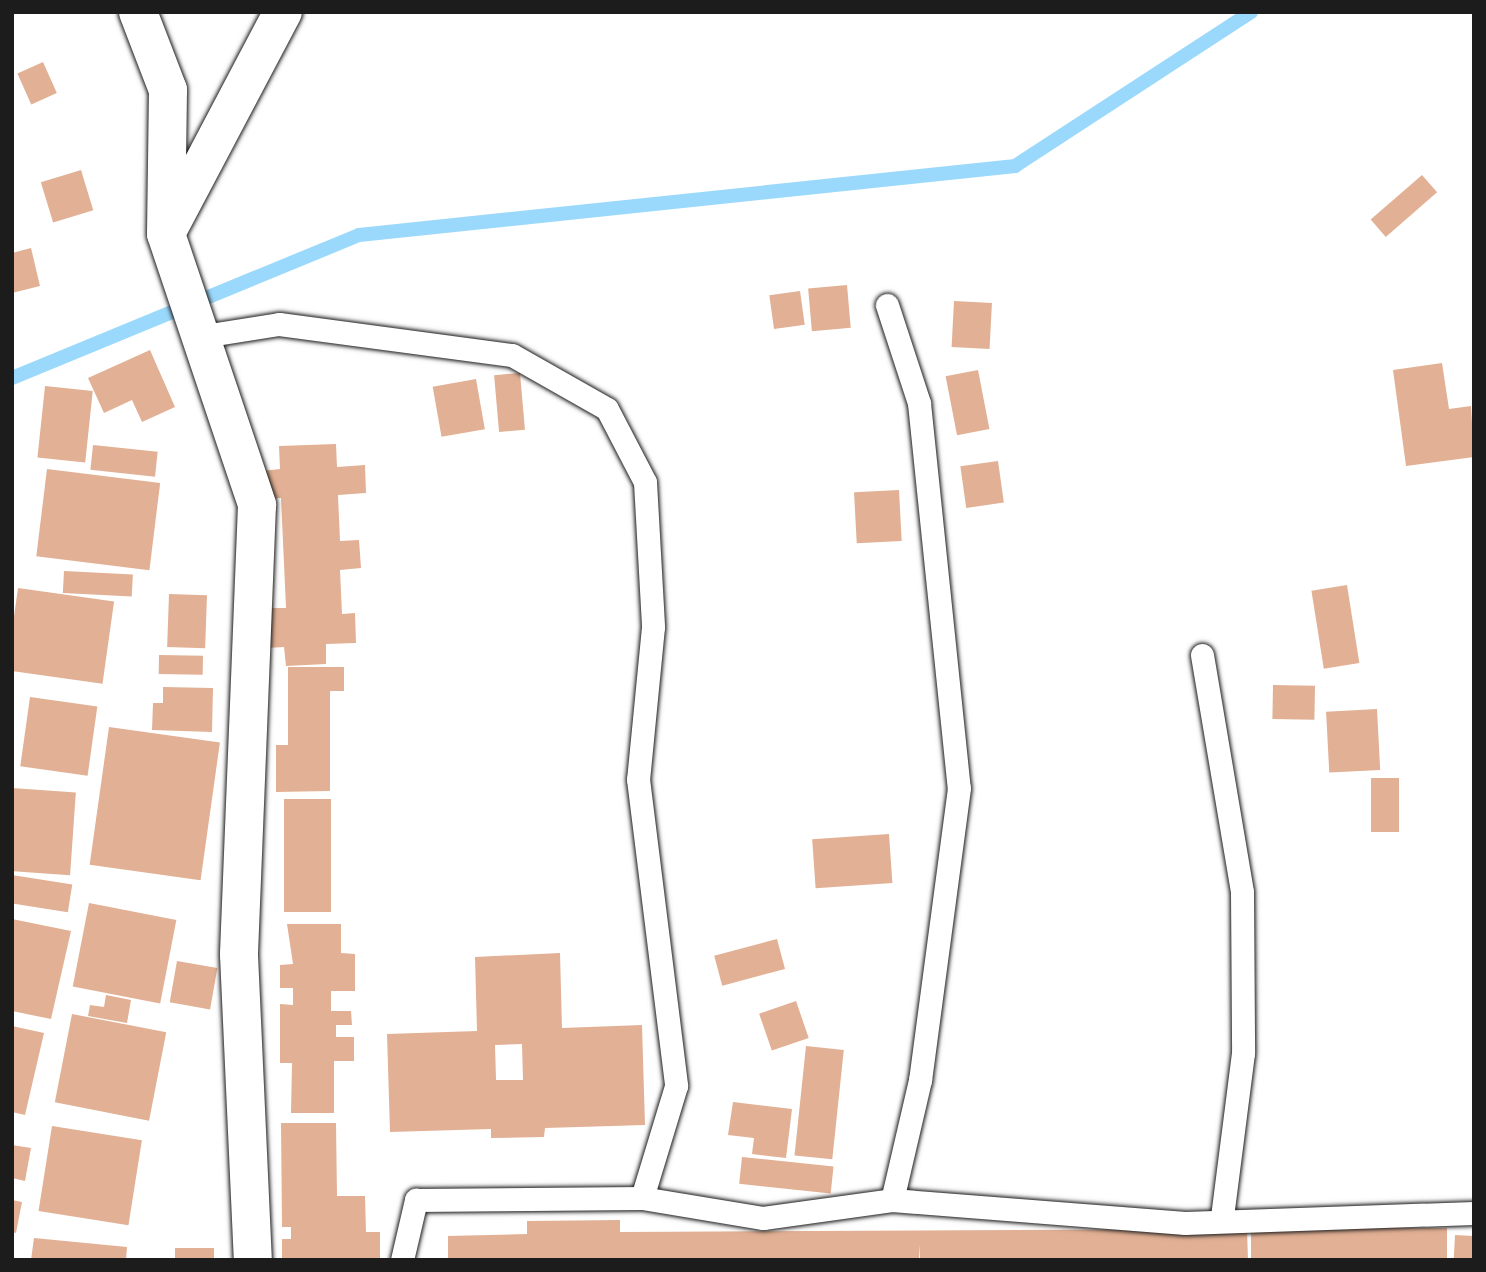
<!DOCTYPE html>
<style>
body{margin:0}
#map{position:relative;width:1486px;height:1272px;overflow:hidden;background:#fff;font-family:"Gochi Hand",sans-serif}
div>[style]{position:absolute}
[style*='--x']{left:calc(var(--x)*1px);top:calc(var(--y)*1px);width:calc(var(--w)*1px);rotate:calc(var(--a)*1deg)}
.stream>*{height:14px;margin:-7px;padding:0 7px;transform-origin:7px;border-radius:7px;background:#9bd9fc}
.building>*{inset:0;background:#e2b094;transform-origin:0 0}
.roads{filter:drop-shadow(0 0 2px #1c1c1c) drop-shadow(0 0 2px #1c1c1c)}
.lane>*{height:23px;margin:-11.5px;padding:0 11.5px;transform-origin:11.5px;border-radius:11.5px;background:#fff}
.street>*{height:38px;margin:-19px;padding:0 19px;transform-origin:19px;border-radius:19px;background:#fff}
span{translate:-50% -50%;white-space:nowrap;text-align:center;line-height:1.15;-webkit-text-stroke:5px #fff;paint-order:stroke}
.frame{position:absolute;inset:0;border:14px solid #1c1c1c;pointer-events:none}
</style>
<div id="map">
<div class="stream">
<div style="--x:12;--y:378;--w:375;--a:-22.4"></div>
<div style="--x:359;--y:235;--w:660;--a:-6"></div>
<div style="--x:1015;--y:166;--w:282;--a:-33.1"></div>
</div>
<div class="building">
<div style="left:43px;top:62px;width:34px;height:28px;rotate:66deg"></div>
<div style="left:81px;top:170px;width:42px;height:42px;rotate:73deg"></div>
<div style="left:1422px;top:175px;width:23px;height:68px;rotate:49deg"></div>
<div style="clip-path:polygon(31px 248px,40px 286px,12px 293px,12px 253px)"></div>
<div style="left:847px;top:285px;width:43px;height:39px;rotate:85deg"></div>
<div style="left:800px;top:291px;width:34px;height:31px;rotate:82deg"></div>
<div style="left:954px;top:301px;width:38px;height:46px;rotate:3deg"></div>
<div style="clip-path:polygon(150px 350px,175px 407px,142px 422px,132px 400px,104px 413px,88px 378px)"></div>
<div style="clip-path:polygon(1442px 363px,1449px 409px,1471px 406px,1474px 457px,1406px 466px,1393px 370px)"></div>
<div style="left:978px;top:370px;width:60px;height:33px;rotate:79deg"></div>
<div style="left:520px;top:373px;width:57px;height:26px;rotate:85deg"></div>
<div style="left:476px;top:379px;width:51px;height:44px;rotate:80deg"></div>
<div style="left:45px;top:386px;width:48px;height:72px;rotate:6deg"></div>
<div style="clip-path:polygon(336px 444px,337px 467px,365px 465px,366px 493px,338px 495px,340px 541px,359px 540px,361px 568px,340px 570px,342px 614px,355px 613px,356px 643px,326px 644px,326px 664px,286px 666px,284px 647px,267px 648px,265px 608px,286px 608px,281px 498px,263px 499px,262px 471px,280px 469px,279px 446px)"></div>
<div style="left:93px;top:445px;width:65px;height:25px;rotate:6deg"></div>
<div style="left:998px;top:461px;width:42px;height:38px;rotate:82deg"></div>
<div style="left:47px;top:469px;width:114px;height:88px;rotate:7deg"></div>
<div style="left:899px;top:490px;width:51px;height:45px;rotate:87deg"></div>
<div style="left:64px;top:571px;width:69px;height:22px;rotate:3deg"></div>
<div style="left:1347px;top:585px;width:79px;height:36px;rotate:81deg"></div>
<div style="left:18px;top:588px;width:97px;height:83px;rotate:8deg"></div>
<div style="left:169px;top:594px;width:38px;height:53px;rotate:2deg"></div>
<div style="left:159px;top:655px;width:44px;height:19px;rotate:1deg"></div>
<div style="clip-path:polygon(288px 667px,344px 667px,344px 691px,330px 691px,330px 791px,276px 792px,276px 745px,288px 745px)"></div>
<div style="left:1273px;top:685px;width:42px;height:34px;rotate:1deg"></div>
<div style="clip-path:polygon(163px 687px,213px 688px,212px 732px,152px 730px,153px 703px,163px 703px)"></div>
<div style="left:30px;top:697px;width:68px;height:70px;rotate:8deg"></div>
<div style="left:1377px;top:709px;width:61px;height:51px;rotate:87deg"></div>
<div style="left:109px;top:727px;width:112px;height:139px;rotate:8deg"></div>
<div style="left:1371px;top:778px;width:28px;height:54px"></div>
<div style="left:12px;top:788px;width:64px;height:83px;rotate:4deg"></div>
<div style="left:284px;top:799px;width:47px;height:113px"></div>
<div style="left:889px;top:834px;width:49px;height:77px;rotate:86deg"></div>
<div style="left:12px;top:875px;width:61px;height:28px;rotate:9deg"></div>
<div style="left:89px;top:903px;width:89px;height:85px;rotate:11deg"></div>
<div style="clip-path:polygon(12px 919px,71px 931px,51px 1019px,12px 1011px)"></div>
<div style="clip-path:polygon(287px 924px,341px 924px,341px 953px,355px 954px,355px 991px,331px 991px,331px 1011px,351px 1011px,352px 1025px,336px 1025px,336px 1037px,354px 1037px,354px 1061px,334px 1061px,334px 1113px,291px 1113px,292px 1063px,280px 1063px,280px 1004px,293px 1005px,293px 988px,280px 988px,280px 965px,293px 964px)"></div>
<div style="left:777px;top:939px;width:31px;height:65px;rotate:75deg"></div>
<div style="clip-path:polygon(evenodd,560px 953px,562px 1028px,642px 1025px,645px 1125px,545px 1128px,544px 1137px,491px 1138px,491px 1129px,390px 1132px,387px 1034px,477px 1031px,475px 957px,560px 953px,522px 1044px,523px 1080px,496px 1080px,495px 1045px,522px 1044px)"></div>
<div style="left:177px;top:961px;width:41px;height:42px;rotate:10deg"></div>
<div style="clip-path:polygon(106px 995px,131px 1000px,127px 1023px,88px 1016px,90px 1005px,104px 1007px)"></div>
<div style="left:796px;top:1001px;width:39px;height:39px;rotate:71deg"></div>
<div style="left:72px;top:1014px;width:96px;height:90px;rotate:11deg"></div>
<div style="clip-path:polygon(12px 1026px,44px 1033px,25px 1115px,12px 1112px)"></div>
<div style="left:806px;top:1046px;width:38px;height:110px;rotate:6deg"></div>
<div style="clip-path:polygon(733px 1102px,792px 1109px,786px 1158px,752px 1154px,754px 1138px,728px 1135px)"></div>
<div style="clip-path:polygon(281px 1123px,336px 1123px,337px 1196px,365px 1196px,366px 1232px,380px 1232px,380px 1260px,282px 1260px,282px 1239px,291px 1239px,291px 1227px,282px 1227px)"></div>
<div style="left:52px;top:1126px;width:91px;height:86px;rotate:9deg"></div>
<div style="clip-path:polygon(12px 1145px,31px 1148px,25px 1181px,12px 1178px)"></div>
<div style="left:742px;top:1157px;width:92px;height:27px;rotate:6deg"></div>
<div style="clip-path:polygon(12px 1200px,22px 1202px,16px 1233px,12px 1232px)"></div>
<div style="clip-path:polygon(620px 1220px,620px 1232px,1247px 1229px,1248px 1260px,920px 1260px,919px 1244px,919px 1260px,448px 1260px,448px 1236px,527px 1234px,527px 1221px)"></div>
<div style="left:1251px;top:1228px;width:196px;height:32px"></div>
<div style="left:1455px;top:1235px;width:19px;height:25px;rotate:3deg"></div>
<div style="clip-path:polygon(34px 1238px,127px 1247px,126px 1260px,31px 1260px)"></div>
<div style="left:175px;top:1248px;width:39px;height:12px"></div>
</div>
<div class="roads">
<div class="lane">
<div style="--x:887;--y:305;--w:103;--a:71.9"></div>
<div style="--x:919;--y:403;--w:387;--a:84.1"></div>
<div style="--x:959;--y:788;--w:295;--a:97.6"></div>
<div style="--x:920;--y:1080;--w:123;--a:103.1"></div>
<div style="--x:197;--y:337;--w:83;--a:-9"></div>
<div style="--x:279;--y:324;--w:235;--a:7.6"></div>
<div style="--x:512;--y:355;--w:109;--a:29.6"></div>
<div style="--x:607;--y:409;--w:82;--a:62.5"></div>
<div style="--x:645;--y:482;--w:145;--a:86.8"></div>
<div style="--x:653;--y:627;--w:153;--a:95.6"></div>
<div style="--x:638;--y:779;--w:309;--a:82.9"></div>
<div style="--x:676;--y:1086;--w:117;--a:106.9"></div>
<div style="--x:1202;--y:655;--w:240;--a:80.4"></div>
<div style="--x:1242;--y:892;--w:161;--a:89.6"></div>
<div style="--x:1243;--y:1053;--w:166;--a:97.3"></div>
<div style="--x:402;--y:1260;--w:62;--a:-76.9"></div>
<div style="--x:416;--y:1200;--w:226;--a:-0.5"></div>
<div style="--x:642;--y:1198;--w:123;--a:9.4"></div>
<div style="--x:763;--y:1218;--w:130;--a:-7.9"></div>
<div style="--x:892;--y:1200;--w:294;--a:4.5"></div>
<div style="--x:1185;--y:1223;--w:289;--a:-2"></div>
</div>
<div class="street">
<div style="--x:138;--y:12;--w:84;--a:69"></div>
<div style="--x:168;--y:90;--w:144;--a:90.8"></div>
<div style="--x:166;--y:234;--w:286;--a:71.4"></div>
<div style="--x:257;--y:505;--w:450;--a:92.3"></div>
<div style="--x:239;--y:955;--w:305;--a:87.4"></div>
<div style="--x:170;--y:226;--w:242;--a:-62.2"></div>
</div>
</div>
<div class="frame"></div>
</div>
